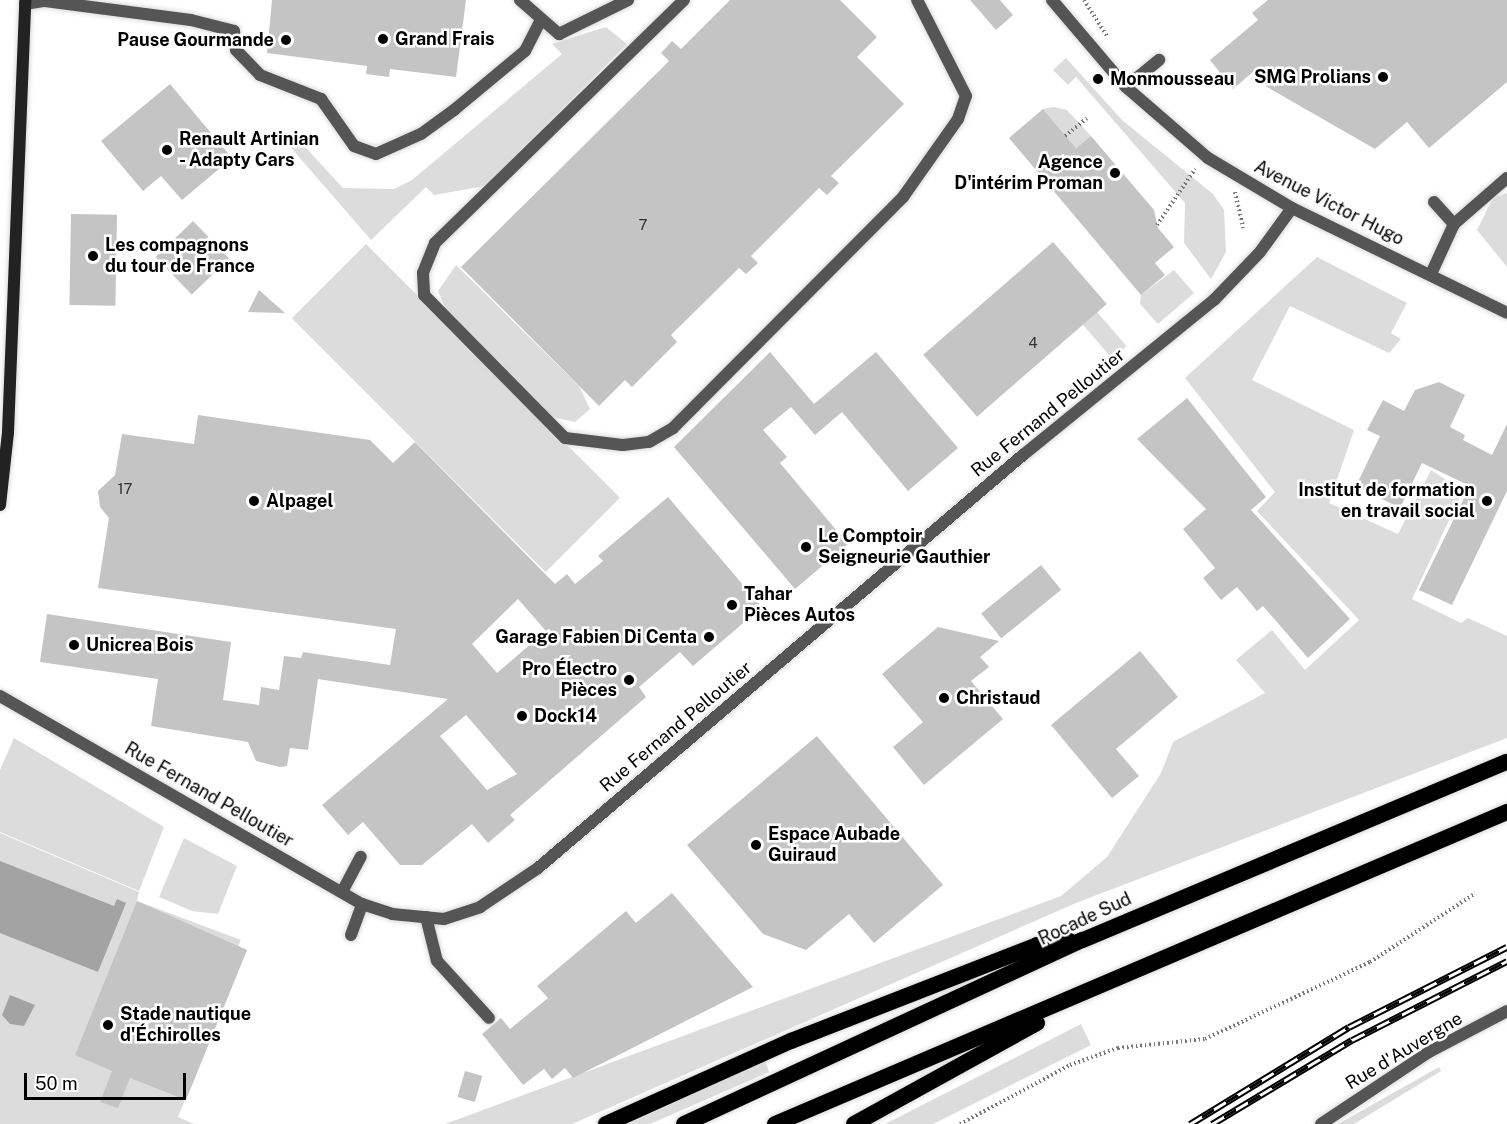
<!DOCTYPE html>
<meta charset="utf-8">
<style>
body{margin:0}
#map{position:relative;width:1507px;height:1124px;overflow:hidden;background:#fff;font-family:"Public Sans",sans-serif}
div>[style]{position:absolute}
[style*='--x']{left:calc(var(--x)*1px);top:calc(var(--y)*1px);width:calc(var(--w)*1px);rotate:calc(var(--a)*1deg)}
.green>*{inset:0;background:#dcdcdc;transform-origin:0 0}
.water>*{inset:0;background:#a3a3a3}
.building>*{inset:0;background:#c4c4c4;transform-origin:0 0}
.path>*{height:4px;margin-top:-2px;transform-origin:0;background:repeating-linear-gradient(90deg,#777 0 1.5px,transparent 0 4.5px)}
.roads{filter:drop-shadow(0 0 2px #dbdbdb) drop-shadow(0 0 2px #dbdbdb)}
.service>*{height:12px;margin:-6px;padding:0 6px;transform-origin:6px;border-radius:6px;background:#555}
.minor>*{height:12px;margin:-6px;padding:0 6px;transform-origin:6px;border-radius:6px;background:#555}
.tertiary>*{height:12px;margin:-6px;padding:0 6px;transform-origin:6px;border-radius:6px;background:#555}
.secondary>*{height:12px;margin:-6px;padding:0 6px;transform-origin:6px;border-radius:6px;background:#222}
.trunk>*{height:16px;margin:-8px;padding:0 8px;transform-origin:8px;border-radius:8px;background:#000}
.rail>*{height:7px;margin-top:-3.5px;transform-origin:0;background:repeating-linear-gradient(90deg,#fff 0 14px,#000 0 28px);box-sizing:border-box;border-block:2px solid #000}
.dots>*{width:16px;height:16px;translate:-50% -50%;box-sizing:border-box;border:3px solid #fff;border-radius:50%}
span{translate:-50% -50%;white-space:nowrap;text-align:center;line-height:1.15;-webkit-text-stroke:5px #fff;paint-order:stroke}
.number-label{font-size:15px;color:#313131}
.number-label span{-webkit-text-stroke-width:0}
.poi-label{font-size:18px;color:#000;font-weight:700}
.left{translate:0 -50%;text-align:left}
.right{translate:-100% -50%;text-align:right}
.street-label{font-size:18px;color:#000}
.scale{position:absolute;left:24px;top:1073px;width:162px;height:27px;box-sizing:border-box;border:3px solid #000;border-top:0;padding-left:8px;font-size:18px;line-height:21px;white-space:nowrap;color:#000;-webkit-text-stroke:4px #fff;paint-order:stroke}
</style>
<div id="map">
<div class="green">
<div style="clip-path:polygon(606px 27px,627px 44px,485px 186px,434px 195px,426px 187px,371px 240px,286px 142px,295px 136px,343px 188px,394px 189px,412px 180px,562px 54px,552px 44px)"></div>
<div style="clip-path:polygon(1066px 58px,1122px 120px,1213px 194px,1224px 210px,1226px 252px,1211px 279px,1184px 243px,1185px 203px,1076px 77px,1068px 85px,1053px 70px)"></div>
<div style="clip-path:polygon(1053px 107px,1067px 110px,1091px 136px,1076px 148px,1043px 109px)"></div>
<div style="clip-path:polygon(1507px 193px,1507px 267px,1477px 230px,1493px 198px)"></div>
<div style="left:366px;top:244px;width:359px;height:105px;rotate:45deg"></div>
<div style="clip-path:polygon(1317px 257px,1407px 303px,1391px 333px,1401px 339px,1389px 353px,1290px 306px,1252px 380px,1354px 430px,1329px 503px,1398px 534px,1431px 470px,1449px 482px,1459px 499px,1412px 599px,1461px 623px,1468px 618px,1507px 636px,1507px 738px,1076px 903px,572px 1124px,445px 1124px,1061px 896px,1107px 857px,1161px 773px,1173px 742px,1265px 693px,1236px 660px,1272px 630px,1305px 670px,1359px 620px,1257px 511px,1275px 492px,1185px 378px)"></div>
<div style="clip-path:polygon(456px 265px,579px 386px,590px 409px,575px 422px,552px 417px,447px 312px,438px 291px)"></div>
<div style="clip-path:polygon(1174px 270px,1194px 293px,1158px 324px,1140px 304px,1141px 295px)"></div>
<div style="left:1097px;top:312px;width:45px;height:19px;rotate:49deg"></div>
<div style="clip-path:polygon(14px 738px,164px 827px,139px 891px,0 832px,0 770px)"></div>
<div style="clip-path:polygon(0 833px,139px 892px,137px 901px,241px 940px,238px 946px,247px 950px,178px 1117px,194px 1124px,0 1124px)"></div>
<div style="clip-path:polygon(184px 838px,237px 866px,218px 914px,192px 911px,159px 897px)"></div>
<div style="clip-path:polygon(1081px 1024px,1091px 1045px,933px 1124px,885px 1124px)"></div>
<div style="clip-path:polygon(765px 1061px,769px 1072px,650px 1124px,628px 1124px)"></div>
<div style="clip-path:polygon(1439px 1067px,1441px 1071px,1354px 1124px,1338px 1124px)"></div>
</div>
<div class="water">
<div style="clip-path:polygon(0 861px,114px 906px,117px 899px,126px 903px,98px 972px,0 933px)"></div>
<div style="clip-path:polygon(10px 995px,35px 1005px,24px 1026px,10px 1024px,2px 1015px)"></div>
</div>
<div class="building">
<div style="clip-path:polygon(272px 0,466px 0,456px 77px,390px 69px,389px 77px,366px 74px,367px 66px,267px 53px)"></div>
<div style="clip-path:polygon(730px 0,840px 0,877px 37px,857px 57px,904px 104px,831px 176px,839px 183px,827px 195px,819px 188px,751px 256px,758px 263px,746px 274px,739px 268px,671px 335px,677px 342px,632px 387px,625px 380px,599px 406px,461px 267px,669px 61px,661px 53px,672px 41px,681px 49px)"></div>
<div style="clip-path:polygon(970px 0,1000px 0,1013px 15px,996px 30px)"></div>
<div style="clip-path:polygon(1268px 0,1507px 0,1507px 82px,1429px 148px,1407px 122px,1375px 149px,1267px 87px,1254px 71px,1233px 89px,1210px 60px,1258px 20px,1252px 13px)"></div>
<div style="clip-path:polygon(170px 84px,232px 158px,182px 200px,161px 176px,143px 191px,101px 141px)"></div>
<div style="clip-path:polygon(1043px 109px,1076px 148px,1091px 136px,1154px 210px,1158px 228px,1174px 247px,1155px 263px,1165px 275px,1141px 295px,1009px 138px)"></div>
<div style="left:71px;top:214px;width:46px;height:91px;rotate:1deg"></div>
<div style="left:193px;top:221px;width:52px;height:52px;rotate:46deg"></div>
<div style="left:1053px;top:242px;width:82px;height:172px;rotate:49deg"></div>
<div style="clip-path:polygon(259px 290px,285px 313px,248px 312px)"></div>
<div style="clip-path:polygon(770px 352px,814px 404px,876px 352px,958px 448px,908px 491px,842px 412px,815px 435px,791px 407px,763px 430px,787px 457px,780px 463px,848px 544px,795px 589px,674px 447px)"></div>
<div style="clip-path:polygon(1439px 382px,1465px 395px,1450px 427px,1465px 435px,1463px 440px,1492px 455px,1507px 424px,1507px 491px,1452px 605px,1419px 590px,1470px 486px,1422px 463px,1400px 508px,1356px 486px,1380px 436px,1367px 430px,1383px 400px,1404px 411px,1415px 390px)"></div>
<div style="clip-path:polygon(1187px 398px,1266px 497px,1251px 510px,1350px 619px,1308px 658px,1263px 606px,1257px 611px,1237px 587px,1221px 600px,1203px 578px,1215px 568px,1183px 529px,1206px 509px,1137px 439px)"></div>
<div style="clip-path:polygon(evenodd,198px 415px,370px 440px,393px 463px,415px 442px,555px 584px,567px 574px,575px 584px,603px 561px,598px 556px,668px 497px,762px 607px,693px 666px,680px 652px,666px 664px,639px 687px,646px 697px,510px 815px,515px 820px,488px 843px,472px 824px,422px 865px,400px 865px,363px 822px,348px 835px,322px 805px,448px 699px,318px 679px,308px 750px,290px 748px,287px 766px,280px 767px,256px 761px,248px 742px,151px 726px,158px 679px,40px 662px,47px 614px,231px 642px,223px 700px,259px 705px,261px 687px,279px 690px,284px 656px,301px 658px,303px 652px,390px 665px,396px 629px,98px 588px,109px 518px,100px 507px,98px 491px,115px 475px,122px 434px,194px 444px,198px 415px,518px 599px,546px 631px,497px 673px,472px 644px,518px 599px,198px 415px,466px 715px,517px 774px,487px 790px,440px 736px,466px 715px)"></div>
<div style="left:1041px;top:565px;width:32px;height:77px;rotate:51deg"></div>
<div style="clip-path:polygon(938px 627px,999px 641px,980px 657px,989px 667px,971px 681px,1003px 719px,924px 785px,893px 747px,923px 722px,882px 674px)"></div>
<div style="clip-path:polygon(1140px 651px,1178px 697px,1116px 749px,1139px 776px,1112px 798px,1051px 725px)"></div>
<div style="clip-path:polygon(817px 736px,943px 885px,874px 943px,849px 914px,806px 950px,763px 934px,687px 845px)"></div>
<div style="clip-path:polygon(672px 893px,753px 987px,573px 1078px,565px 1068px,552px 1079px,544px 1069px,523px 1085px,482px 1034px,501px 1018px,510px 1029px,548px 998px,537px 986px,626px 911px,636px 923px)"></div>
<div style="clip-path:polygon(137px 901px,247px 950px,186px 1100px,130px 1078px,118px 1108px,100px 1102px,112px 1071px,75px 1055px)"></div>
<div style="left:465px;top:1071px;width:18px;height:27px;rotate:16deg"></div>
</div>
<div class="path">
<div style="--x:1084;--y:0;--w:43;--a:57.4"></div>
<div style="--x:1065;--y:136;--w:28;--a:-39"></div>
<div style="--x:1235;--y:192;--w:37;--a:77"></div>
<div style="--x:1157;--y:225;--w:68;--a:-55.8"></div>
<div style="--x:960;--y:1124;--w:125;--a:-28.2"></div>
<div style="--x:1070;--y:1065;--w:51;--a:-19.5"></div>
<div style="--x:1118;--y:1048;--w:87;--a:-5.9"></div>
<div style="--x:1205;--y:1039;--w:182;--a:-25"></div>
<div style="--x:1370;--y:962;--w:126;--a:-33.1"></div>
</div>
<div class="roads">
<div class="service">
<div style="--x:520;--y:0;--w:52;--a:41.1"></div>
<div style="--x:559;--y:34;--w:77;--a:-26.2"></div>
<div style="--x:684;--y:0;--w:348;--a:135.7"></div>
<div style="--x:435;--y:243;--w:32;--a:112"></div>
<div style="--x:423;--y:273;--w:22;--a:87"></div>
<div style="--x:424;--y:295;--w:201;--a:45.4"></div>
<div style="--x:565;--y:438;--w:58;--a:6.9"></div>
<div style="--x:623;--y:445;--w:26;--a:-7"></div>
<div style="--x:649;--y:442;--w:28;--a:-30"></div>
<div style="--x:673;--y:428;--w:326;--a:-45.1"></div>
<div style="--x:903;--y:197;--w:95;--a:-54.8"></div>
<div style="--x:958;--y:119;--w:24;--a:-71"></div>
<div style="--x:966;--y:96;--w:108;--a:-117"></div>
<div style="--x:25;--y:4;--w:20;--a:-9"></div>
<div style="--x:45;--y:1;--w:147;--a:7.4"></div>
<div style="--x:191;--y:20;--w:44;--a:14.3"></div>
<div style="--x:234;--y:31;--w:19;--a:84"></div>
<div style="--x:236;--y:50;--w:35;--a:46"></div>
<div style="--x:260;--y:75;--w:66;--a:21.5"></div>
<div style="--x:321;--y:99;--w:57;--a:54.9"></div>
<div style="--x:354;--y:146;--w:23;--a:20"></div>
<div style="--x:376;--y:154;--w:49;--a:-24"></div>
<div style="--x:421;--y:134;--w:41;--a:-36"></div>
<div style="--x:454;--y:110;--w:92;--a:-39.7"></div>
<div style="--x:525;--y:51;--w:34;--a:-63"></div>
<div style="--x:1126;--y:87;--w:43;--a:-39.3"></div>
<div style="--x:1434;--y:202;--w:30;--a:48"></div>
<div style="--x:342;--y:892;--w:40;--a:-62"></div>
<div style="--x:426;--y:917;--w:45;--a:76"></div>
<div style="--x:437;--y:961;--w:77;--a:47.6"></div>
<div style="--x:351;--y:935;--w:33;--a:-70"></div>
</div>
<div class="minor">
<div style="--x:1431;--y:274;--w:55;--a:-65.3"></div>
<div style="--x:1454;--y:224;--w:70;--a:-41"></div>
<div style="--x:0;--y:696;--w:418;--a:29.9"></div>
<div style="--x:362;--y:904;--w:32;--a:18"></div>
<div style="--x:392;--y:914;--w:52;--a:5.5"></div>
<div style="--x:444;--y:919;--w:38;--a:-18"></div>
<div style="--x:480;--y:907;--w:70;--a:-33.9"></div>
<div style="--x:538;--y:868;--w:637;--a:-40.42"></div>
<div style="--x:1023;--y:455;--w:246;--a:-39.1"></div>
<div style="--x:1214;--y:300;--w:66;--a:-46.2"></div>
<div style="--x:1260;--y:252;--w:54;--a:-54"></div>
<div style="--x:1321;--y:1124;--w:130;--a:-33.7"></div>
<div style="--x:1429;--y:1052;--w:88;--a:-27.7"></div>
</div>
<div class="tertiary">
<div style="--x:1052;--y:0;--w:114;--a:49.6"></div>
<div style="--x:1126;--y:87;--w:108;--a:40.9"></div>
<div style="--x:1208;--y:158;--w:98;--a:30.8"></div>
<div style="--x:1292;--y:208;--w:239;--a:26"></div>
</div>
<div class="secondary">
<div style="--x:0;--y:505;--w:73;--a:-83.7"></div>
<div style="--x:8;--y:432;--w:432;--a:-87.7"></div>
</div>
<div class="trunk">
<div style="--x:606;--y:1124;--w:203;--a:-24.2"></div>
<div style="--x:791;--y:1041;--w:264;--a:-21.3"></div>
<div style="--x:1037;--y:945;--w:33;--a:-7"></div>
<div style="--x:684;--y:1124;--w:439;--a:-24.8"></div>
<div style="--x:1083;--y:940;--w:460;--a:-22.8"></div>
<div style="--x:775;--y:1124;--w:796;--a:-23.09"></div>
<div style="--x:854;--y:1124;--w:209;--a:-28.9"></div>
</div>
</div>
<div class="rail">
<div style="--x:1190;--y:1124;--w:186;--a:-31.4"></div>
<div style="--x:1349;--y:1027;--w:177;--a:-26.9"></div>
<div style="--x:1212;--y:1124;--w:163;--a:-31"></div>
<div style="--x:1352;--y:1040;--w:174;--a:-27"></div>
</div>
<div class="dots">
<div style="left:383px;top:39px;background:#000"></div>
<div style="left:286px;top:40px;background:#000"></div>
<div style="left:1383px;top:77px;background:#000"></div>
<div style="left:1098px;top:79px;background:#000"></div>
<div style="left:167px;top:150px;background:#000"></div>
<div style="left:1115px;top:173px;background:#000"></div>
<div style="left:93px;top:256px;background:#000"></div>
<div style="left:254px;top:501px;background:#000"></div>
<div style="left:1487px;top:501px;background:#000"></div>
<div style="left:806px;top:547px;background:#000"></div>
<div style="left:732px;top:605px;background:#000"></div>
<div style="left:709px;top:637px;background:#000"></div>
<div style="left:74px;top:645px;background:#000"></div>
<div style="left:629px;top:680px;background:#000"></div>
<div style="left:944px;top:698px;background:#000"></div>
<div style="left:522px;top:716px;background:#000"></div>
<div style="left:756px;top:845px;background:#000"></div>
<div style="left:108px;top:1025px;background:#000"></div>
</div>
<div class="number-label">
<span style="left:643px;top:225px">7</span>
<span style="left:1033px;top:343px">4</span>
<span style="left:125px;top:489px">17</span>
</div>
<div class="poi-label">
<span class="left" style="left:395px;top:39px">Grand Frais</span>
<span class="right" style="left:274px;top:40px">Pause Gourmande</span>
<span class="right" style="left:1371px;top:77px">SMG Prolians</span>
<span class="left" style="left:1110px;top:79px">Monmousseau</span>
<span class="left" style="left:179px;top:150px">Renault Artinian<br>- Adapty Cars</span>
<span class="right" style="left:1103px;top:173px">Agence<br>D'intérim Proman</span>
<span class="left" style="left:105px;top:256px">Les compagnons<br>du tour de France</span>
<span class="right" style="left:1475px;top:501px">Institut de formation<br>en travail social</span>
<span class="left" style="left:266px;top:501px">Alpagel</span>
<span class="left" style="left:818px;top:547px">Le Comptoir<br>Seigneurie Gauthier</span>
<span class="left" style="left:744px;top:605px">Tahar<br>Pièces Autos</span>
<span class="right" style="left:697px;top:637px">Garage Fabien Di Centa</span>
<span class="left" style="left:86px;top:645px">Unicrea Bois</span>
<span class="right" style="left:617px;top:680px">Pro Électro<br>Pièces</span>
<span class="left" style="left:956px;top:698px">Christaud</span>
<span class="left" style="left:534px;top:716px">Dock14</span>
<span class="left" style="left:768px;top:845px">Espace Aubade<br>Guiraud</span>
<span class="left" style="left:120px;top:1025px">Stade nautique<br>d'Échirolles</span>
</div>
<div class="street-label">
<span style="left:1329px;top:203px;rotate:27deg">Avenue Victor Hugo</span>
<span style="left:1048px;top:413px;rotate:-39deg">Rue Fernand Pelloutier</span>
<span style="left:676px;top:727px;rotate:-40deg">Rue Fernand Pelloutier</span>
<span style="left:209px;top:795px;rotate:30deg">Rue Fernand Pelloutier</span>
<span style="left:1085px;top:919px;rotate:-25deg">Rocade Sud</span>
<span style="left:1404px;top:1051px;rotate:-31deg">Rue d'Auvergne</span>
</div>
<div class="scale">50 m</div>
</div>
